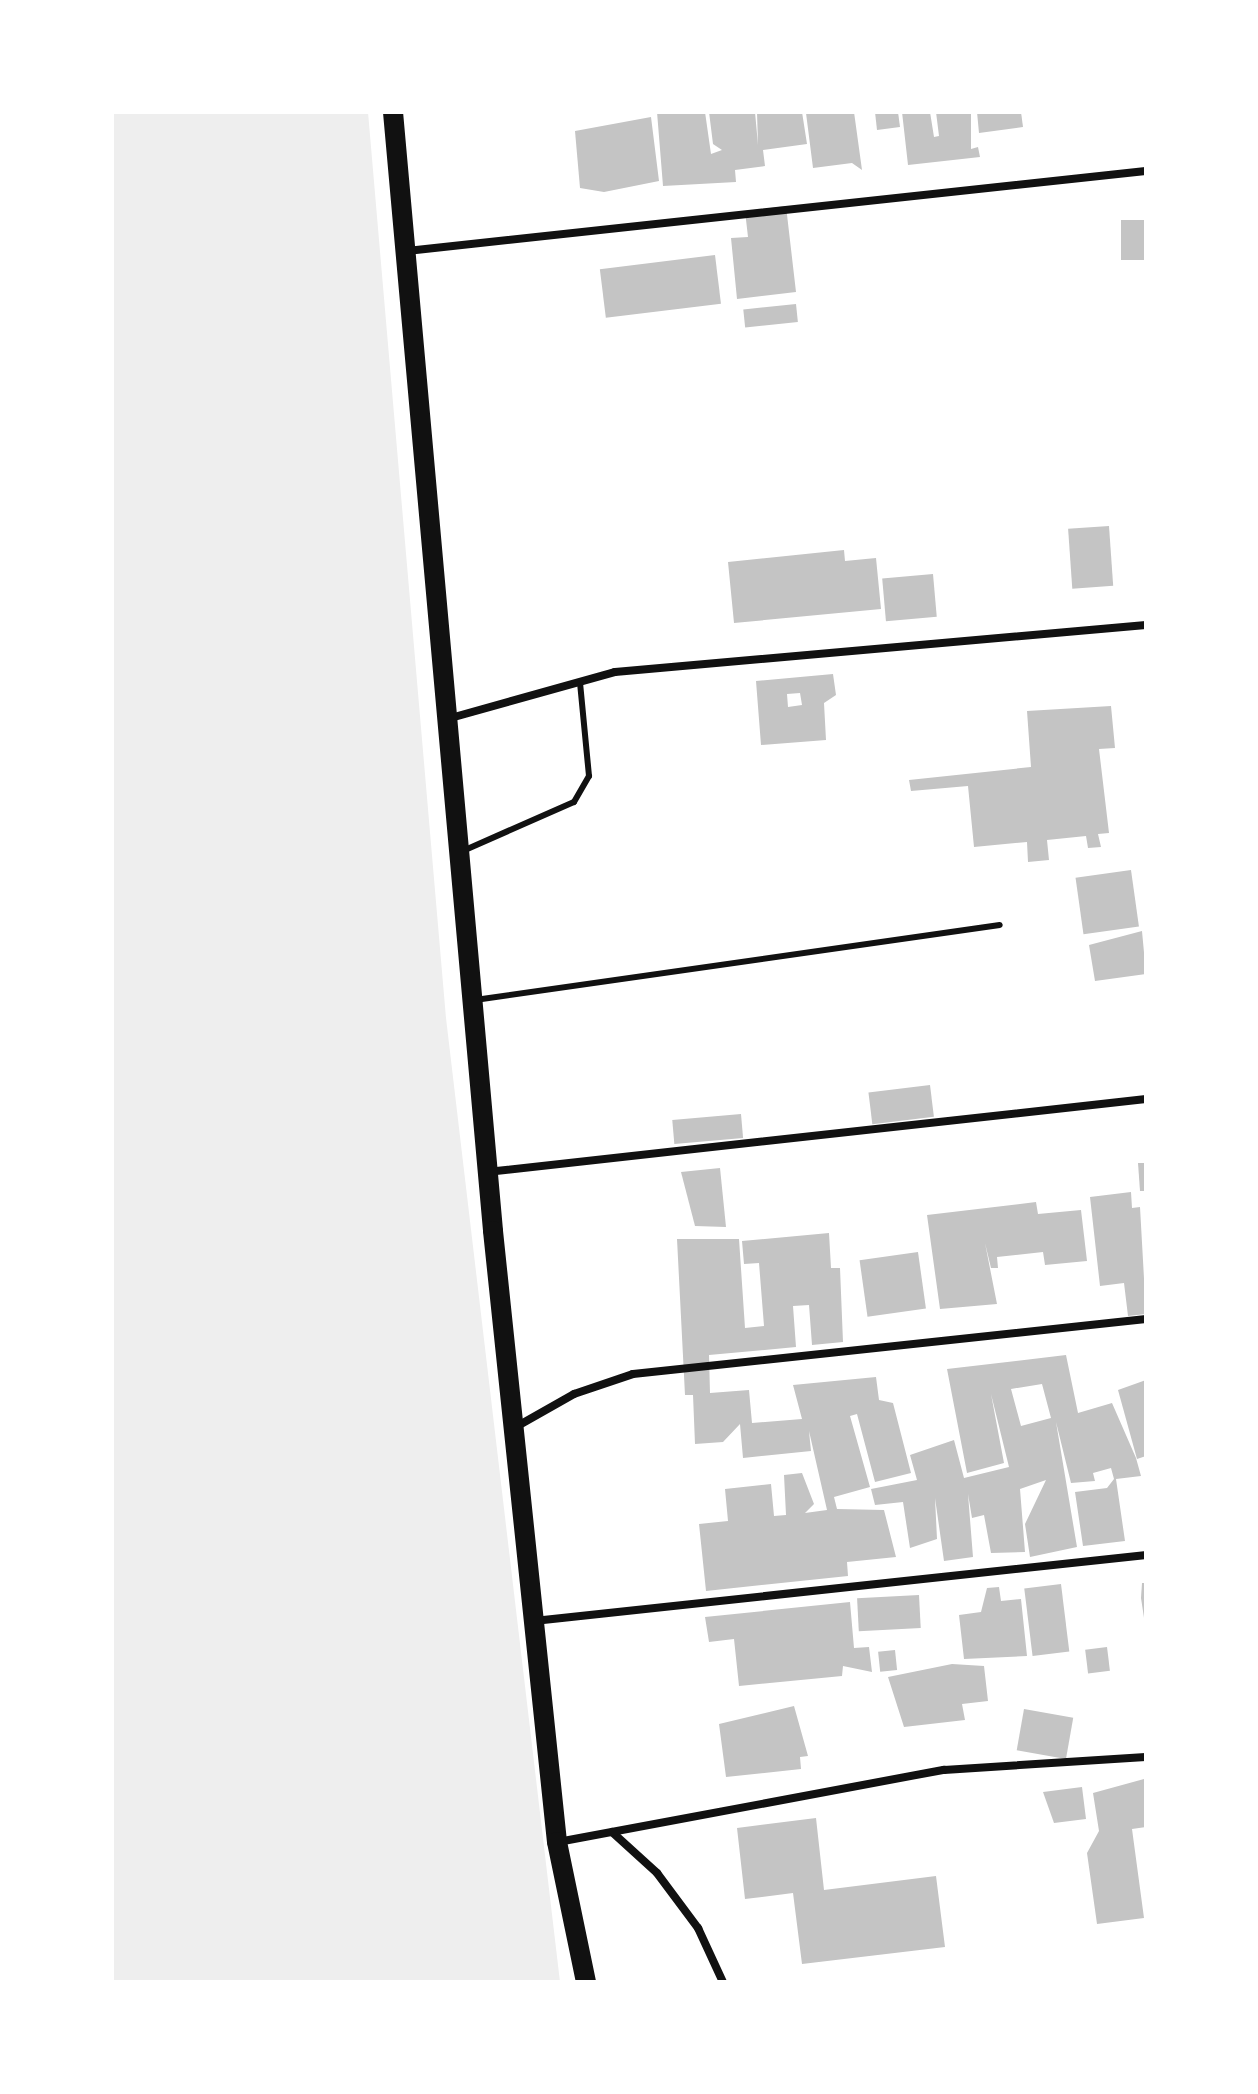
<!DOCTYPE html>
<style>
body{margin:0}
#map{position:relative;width:1258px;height:2094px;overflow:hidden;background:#fff;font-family:"Public Sans",sans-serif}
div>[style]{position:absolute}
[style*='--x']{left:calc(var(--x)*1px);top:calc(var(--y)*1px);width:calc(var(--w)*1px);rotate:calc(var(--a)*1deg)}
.green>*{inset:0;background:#eee}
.building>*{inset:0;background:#c4c4c4;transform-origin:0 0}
.service>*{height:6px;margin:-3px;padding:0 3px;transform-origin:3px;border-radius:3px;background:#111}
.minor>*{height:8px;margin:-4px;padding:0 4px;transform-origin:4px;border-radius:4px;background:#111}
.primary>*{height:20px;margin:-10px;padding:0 10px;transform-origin:10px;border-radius:10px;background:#111}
span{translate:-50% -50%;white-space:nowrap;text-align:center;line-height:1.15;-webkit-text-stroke:6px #fff;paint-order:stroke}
.frame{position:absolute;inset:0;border:114px solid #fff;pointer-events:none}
</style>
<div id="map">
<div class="green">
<div style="clip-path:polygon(112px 112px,368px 112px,446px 1018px,560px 1982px,112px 1982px)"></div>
</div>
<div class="building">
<div style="clip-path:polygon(657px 112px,705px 112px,711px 154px,722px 150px,713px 144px,709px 112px,755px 112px,758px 145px,757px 112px,802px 112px,807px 144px,763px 150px,765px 166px,735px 170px,736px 182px,663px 186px)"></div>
<div style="clip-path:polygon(854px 112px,862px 170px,852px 163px,813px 168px,806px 113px)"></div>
<div style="clip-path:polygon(875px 112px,898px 112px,900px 127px,877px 130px)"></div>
<div style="clip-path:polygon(902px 112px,930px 112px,934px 137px,939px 136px,936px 112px,971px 113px,971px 149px,978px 147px,980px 157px,908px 165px)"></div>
<div style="clip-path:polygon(977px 112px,1021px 112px,1023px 127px,979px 133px)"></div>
<div style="clip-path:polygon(651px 117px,659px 181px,604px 192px,580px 188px,575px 131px)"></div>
<div style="clip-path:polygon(786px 206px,796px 292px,737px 299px,731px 238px,748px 237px,745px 211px)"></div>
<div style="left:1146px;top:220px;width:40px;height:25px;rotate:90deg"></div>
<div style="left:715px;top:255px;width:49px;height:116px;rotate:83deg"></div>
<div style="left:796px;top:304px;width:18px;height:53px;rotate:84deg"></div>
<div style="left:1109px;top:526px;width:60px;height:41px;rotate:86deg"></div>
<div style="clip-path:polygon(844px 550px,845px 561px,876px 558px,881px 609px,734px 623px,728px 562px)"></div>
<div style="left:933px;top:574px;width:43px;height:51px;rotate:85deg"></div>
<div style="clip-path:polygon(evenodd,833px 674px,836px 695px,824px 703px,826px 740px,761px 745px,756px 681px,833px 674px,800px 693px,802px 705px,788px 707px,787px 694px,800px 693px)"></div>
<div style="clip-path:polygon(1111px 706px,1115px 748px,1099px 749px,1109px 833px,1098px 834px,1101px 847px,1088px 848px,1086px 836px,1047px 840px,1049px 860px,1028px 862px,1027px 842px,974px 847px,968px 786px,911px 791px,909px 780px,1031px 767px,1027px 711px)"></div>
<div style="left:1131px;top:870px;width:57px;height:56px;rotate:82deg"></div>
<div style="clip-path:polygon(1142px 931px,1146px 974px,1095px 981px,1089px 945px)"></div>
<div style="left:930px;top:1085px;width:32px;height:62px;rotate:83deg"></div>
<div style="left:741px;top:1114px;width:24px;height:69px;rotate:85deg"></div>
<div style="clip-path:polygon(1138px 1163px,1146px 1163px,1146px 1191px,1140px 1191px)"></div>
<div style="clip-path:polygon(720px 1168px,726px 1227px,695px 1226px,681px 1172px)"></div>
<div style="clip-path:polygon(1131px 1192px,1132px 1208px,1140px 1207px,1146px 1314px,1128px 1316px,1124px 1283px,1100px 1286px,1090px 1197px)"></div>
<div style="clip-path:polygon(1036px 1202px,1038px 1214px,1081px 1210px,1087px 1261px,1045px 1265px,1043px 1252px,997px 1257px,998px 1268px,991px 1268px,985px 1243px,997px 1304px,940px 1309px,927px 1215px)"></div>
<div style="clip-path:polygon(829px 1233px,831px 1268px,840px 1268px,843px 1342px,812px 1345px,809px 1305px,793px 1306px,796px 1347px,709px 1355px,710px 1393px,749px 1390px,752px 1423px,802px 1419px,793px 1385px,876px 1377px,879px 1400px,893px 1403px,911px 1473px,875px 1482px,857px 1414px,850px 1416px,870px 1487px,834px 1497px,837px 1509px,884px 1510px,896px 1557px,847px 1562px,848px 1576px,706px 1591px,699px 1524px,728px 1521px,725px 1489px,771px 1484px,774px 1516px,786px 1515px,784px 1475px,802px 1473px,814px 1504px,805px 1513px,827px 1510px,809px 1431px,811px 1451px,743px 1458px,740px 1424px,723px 1442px,695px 1444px,693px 1395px,685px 1395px,677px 1239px,739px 1239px,745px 1328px,764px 1326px,759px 1263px,744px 1264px,742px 1241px)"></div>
<div style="left:918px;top:1252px;width:57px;height:59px;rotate:82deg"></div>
<div style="clip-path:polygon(evenodd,1066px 1355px,1078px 1413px,1112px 1403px,1136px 1458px,1141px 1476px,1116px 1479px,1125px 1541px,1083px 1546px,1075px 1492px,1107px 1488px,1114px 1479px,1111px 1468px,1093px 1473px,1095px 1481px,1071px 1483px,1056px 1422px,1077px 1547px,1030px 1557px,1025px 1524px,1046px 1480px,1020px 1489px,1025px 1552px,991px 1553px,984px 1515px,972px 1518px,968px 1494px,973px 1557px,944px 1561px,935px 1498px,937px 1539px,910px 1548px,903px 1502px,875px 1505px,871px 1489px,917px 1480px,910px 1455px,954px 1440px,964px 1478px,1009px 1467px,991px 1394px,1004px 1463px,967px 1473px,947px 1369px,1066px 1355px,1042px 1384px,1051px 1418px,1021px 1426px,1011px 1389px,1042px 1384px)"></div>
<div style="clip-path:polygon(1146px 1380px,1146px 1456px,1137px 1459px,1118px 1390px)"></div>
<div style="clip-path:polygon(1142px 1583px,1146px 1583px,1146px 1631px,1141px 1598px)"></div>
<div style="left:1061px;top:1584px;width:68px;height:37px;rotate:83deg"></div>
<div style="clip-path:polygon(999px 1587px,1001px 1601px,1021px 1599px,1027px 1656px,964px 1659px,959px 1615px,981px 1612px,987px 1588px)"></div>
<div style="left:919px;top:1595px;width:33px;height:62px;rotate:87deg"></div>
<div style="clip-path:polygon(850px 1602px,854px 1648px,869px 1647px,872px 1672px,843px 1666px,842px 1676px,739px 1686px,734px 1639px,709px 1642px,705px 1617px)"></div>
<div style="left:1107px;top:1647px;width:24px;height:22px;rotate:83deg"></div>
<div style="left:895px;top:1650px;width:20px;height:17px;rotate:84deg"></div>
<div style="clip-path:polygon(952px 1664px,984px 1666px,988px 1701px,962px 1704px,965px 1720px,904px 1727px,888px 1677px)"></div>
<div style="clip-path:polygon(794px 1706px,808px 1756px,800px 1757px,801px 1769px,726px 1777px,719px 1724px)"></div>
<div style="left:1024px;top:1709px;width:50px;height:42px;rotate:10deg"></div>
<div style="clip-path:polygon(1144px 1779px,1146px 1827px,1132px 1829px,1144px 1918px,1097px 1924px,1087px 1853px,1099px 1831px,1093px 1793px)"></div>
<div style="clip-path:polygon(1082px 1787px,1086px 1819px,1054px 1823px,1043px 1792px)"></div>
<div style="clip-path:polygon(816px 1818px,824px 1890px,936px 1876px,945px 1947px,802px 1964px,793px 1893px,745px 1899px,737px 1828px)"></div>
</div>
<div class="service">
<div style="--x:465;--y:850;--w:119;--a:-23.8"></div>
<div style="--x:574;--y:802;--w:30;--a:-60"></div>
<div style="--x:589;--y:776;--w:94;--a:-95.5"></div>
<div style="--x:475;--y:1000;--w:530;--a:-8.13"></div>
</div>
<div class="minor">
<div style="--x:407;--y:251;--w:743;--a:-6.18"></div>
<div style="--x:447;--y:719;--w:174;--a:-15.6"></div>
<div style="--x:615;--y:672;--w:533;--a:-5.06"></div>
<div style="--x:487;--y:1172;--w:663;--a:-6.32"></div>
<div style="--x:514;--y:1428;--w:69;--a:-29.5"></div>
<div style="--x:574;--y:1394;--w:62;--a:-18.7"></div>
<div style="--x:633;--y:1374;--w:516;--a:-6.12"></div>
<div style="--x:534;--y:1621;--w:616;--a:-6.16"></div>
<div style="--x:612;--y:1832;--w:61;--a:42.3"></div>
<div style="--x:657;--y:1873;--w:69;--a:53.3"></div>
<div style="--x:698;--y:1928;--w:60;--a:65.2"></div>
<div style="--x:558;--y:1842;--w:393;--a:-10.6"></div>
<div style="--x:944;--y:1770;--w:202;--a:-3.7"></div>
</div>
<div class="primary">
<div style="--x:393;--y:112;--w:1123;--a:84.89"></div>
<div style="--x:493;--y:1231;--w:614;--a:84.02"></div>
<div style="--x:557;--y:1842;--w:143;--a:78.3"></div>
</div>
<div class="frame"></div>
</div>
